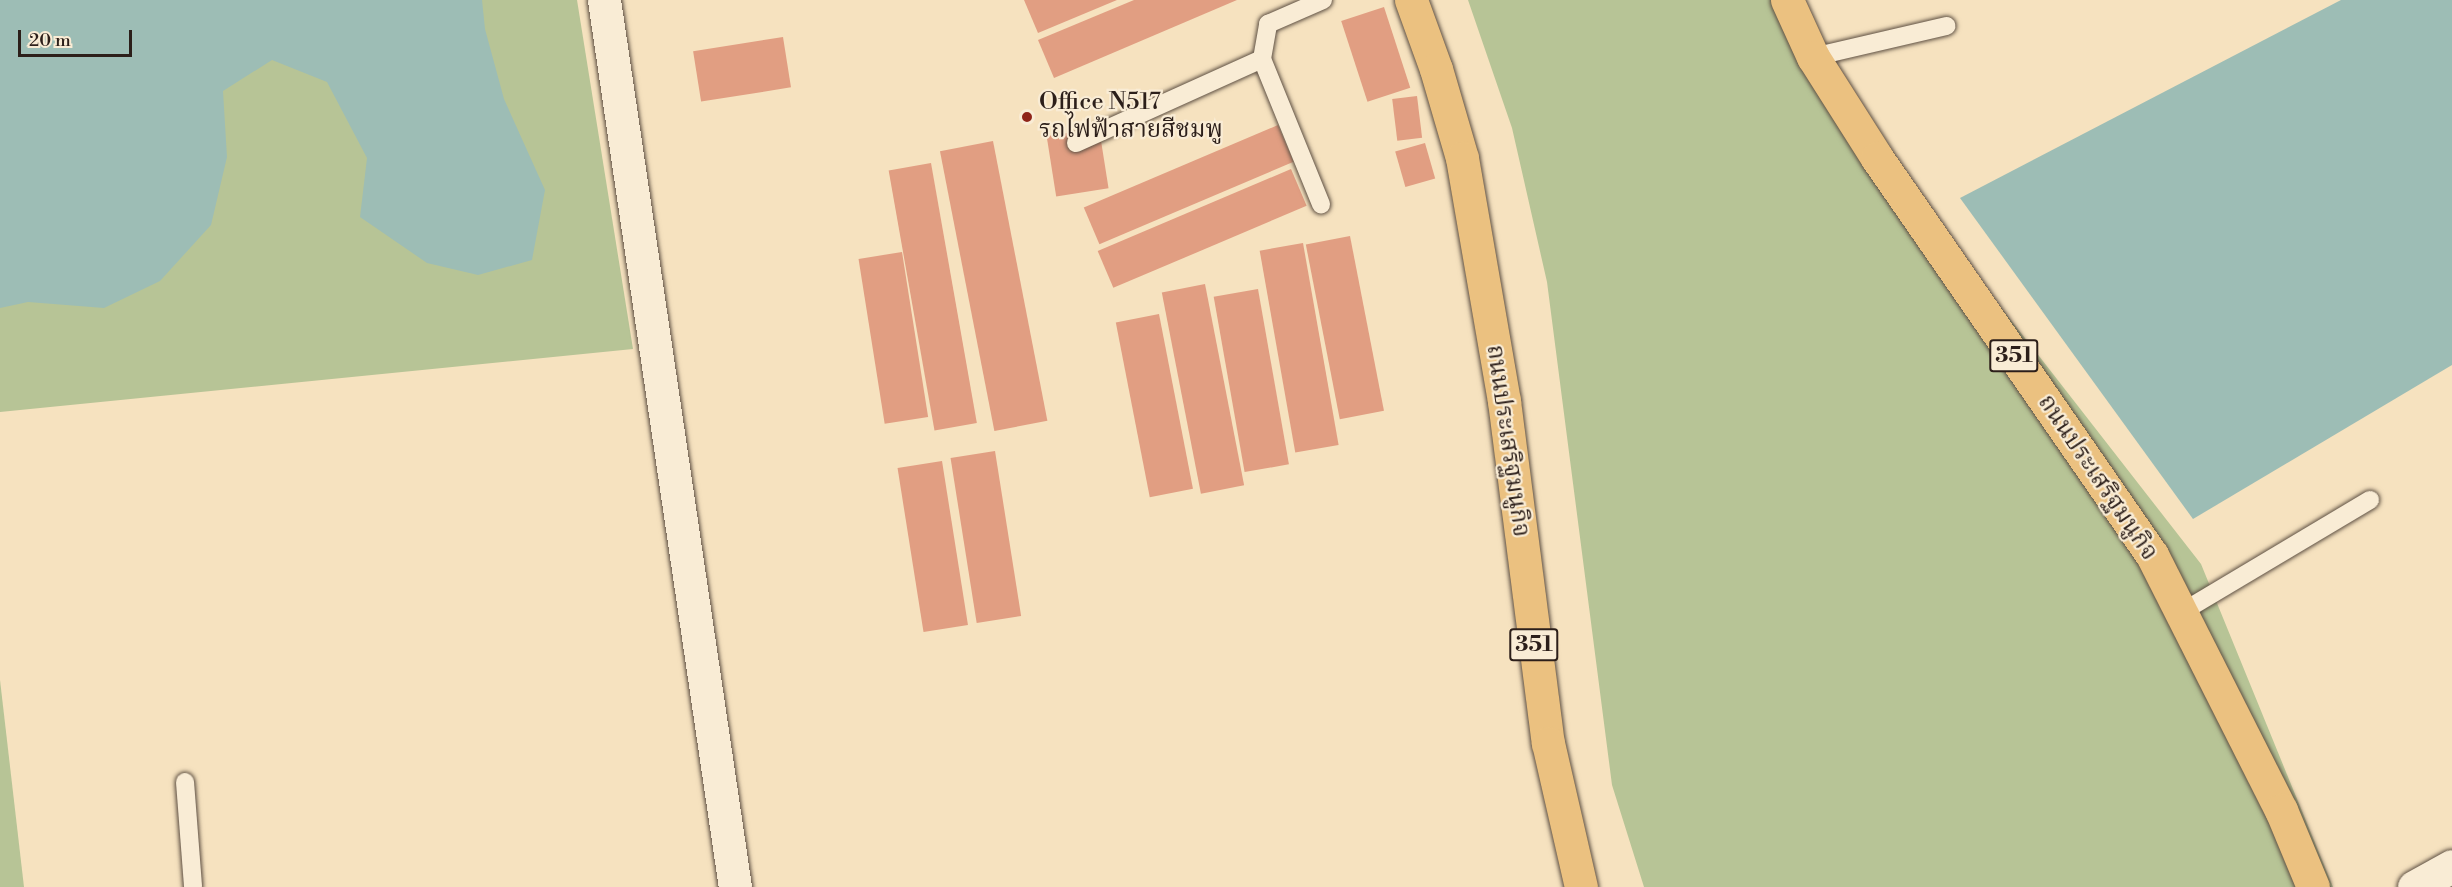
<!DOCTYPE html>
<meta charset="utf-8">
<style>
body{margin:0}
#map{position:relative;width:2452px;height:887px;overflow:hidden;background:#f6e2bf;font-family:"Libre Bodoni","Noto Serif Thai",serif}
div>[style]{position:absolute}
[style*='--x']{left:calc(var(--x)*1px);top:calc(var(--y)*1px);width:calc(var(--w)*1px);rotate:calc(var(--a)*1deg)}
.green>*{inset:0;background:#b7c496}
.water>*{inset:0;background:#9dbdb5}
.building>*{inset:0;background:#e19e82;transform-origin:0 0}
.roads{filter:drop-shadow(0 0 2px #5e5043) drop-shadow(0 0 2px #5e5043)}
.service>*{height:18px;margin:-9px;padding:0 9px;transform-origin:9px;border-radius:9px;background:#f9ecd5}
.minor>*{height:33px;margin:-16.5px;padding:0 16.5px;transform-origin:16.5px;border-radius:16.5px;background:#f9ecd5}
.primary>*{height:33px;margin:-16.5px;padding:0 16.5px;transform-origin:16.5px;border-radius:16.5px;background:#ebc180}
.dots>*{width:16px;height:16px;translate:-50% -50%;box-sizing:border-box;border:3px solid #f9ecd5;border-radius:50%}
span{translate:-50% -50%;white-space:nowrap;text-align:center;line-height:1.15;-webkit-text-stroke:4.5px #f9ecd5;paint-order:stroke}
.shield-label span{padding:2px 4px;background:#f9ecd5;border:2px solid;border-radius:4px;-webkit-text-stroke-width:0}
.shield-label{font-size:22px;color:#2c1f1a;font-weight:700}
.poi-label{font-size:24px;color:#2c1f1a}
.left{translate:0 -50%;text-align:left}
.street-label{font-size:24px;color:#2c1f1a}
.scale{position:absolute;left:18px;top:30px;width:114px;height:27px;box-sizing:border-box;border:3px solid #2c1f1a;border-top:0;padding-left:8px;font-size:18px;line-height:21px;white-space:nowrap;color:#2c1f1a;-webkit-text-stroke:4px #f9ecd5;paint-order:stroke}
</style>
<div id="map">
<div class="green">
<div style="clip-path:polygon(0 0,577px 0,633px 349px,0 412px)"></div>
<div style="clip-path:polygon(1468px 0,1771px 0,1781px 25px,2201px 564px,2333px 887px,1644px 887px,1612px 785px,1547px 282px,1512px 128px)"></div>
<div style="clip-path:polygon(0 680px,24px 887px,0 887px)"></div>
</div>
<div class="water">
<div style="clip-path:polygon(0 0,482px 0,485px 29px,504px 99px,545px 190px,532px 260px,478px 275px,427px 263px,360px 217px,367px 158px,327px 82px,272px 60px,223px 91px,227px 157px,211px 225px,160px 281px,104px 308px,28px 302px,0 308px)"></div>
<div style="clip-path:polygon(2341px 0,2452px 0,2452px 365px,2193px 519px,1960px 198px)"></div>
</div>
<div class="building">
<div style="clip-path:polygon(1024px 0,1117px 0,1038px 33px)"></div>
<div style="clip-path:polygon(1134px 0,1237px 0,1054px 78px,1038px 40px)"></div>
<div style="left:1384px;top:7px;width:85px;height:45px;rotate:72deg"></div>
<div style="left:783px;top:37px;width:51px;height:91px;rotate:81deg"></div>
<div style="left:1417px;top:96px;width:42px;height:25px;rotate:83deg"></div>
<div style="left:1278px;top:125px;width:40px;height:211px;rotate:67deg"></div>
<div style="left:1099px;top:128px;width:61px;height:53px;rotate:81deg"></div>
<div style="left:993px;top:141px;width:285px;height:54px;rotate:79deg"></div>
<div style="left:1425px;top:143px;width:37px;height:31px;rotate:74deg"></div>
<div style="left:931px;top:163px;width:264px;height:43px;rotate:80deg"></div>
<div style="left:1291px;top:169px;width:40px;height:210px;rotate:67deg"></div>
<div style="left:1350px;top:236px;width:178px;height:45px;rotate:79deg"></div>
<div style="left:1303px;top:243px;width:205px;height:44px;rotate:80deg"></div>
<div style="left:902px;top:252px;width:167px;height:44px;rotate:81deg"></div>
<div style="left:1205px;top:284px;width:205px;height:44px;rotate:79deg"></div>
<div style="left:1258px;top:289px;width:178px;height:45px;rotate:80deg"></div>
<div style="left:1159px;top:314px;width:178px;height:44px;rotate:79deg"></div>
<div style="left:995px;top:451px;width:167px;height:45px;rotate:81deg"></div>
<div style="left:942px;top:461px;width:166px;height:45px;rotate:81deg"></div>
</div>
<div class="roads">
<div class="service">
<div style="--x:1813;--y:57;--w:137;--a:-13.1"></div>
<div style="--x:1262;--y:59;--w:157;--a:67.9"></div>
<div style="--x:1076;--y:143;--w:204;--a:-24.3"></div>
<div style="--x:1262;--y:59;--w:36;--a:-80"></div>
<div style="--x:1268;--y:24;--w:60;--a:-23.6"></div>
<div style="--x:2182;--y:612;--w:219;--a:-30.8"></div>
<div style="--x:185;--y:782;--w:105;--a:85.6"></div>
</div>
<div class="minor">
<div style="--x:604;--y:0;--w:897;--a:81.6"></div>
<div style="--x:2414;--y:887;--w:43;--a:-28.9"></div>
</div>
<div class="primary">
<div style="--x:1411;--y:0;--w:73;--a:70.1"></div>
<div style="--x:1436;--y:69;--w:93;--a:73.7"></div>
<div style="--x:1462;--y:158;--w:247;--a:80.2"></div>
<div style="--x:1504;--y:401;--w:345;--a:82.7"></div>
<div style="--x:1548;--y:743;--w:148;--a:77.1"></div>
<div style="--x:1787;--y:0;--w:63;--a:65.5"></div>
<div style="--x:1813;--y:57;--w:120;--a:57.6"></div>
<div style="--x:1877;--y:158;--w:483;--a:55.3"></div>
<div style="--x:2152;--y:555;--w:286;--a:63.2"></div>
<div style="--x:2281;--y:810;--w:83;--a:67.4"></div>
</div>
</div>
<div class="dots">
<div style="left:1027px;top:117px;background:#8f2418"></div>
</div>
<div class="shield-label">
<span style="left:2014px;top:356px">351</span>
<span style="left:1534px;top:645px">351</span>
</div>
<div class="poi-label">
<span class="left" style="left:1039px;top:117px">Office N517<br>รถไฟฟ้าสายสีชมพู</span>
</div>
<div class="street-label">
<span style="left:1507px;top:441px;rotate:82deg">ถนนประเสริฐมนูกิจ</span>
<span style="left:2097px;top:478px;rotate:56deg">ถนนประเสริฐมนูกิจ</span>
</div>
<div class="scale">20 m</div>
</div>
